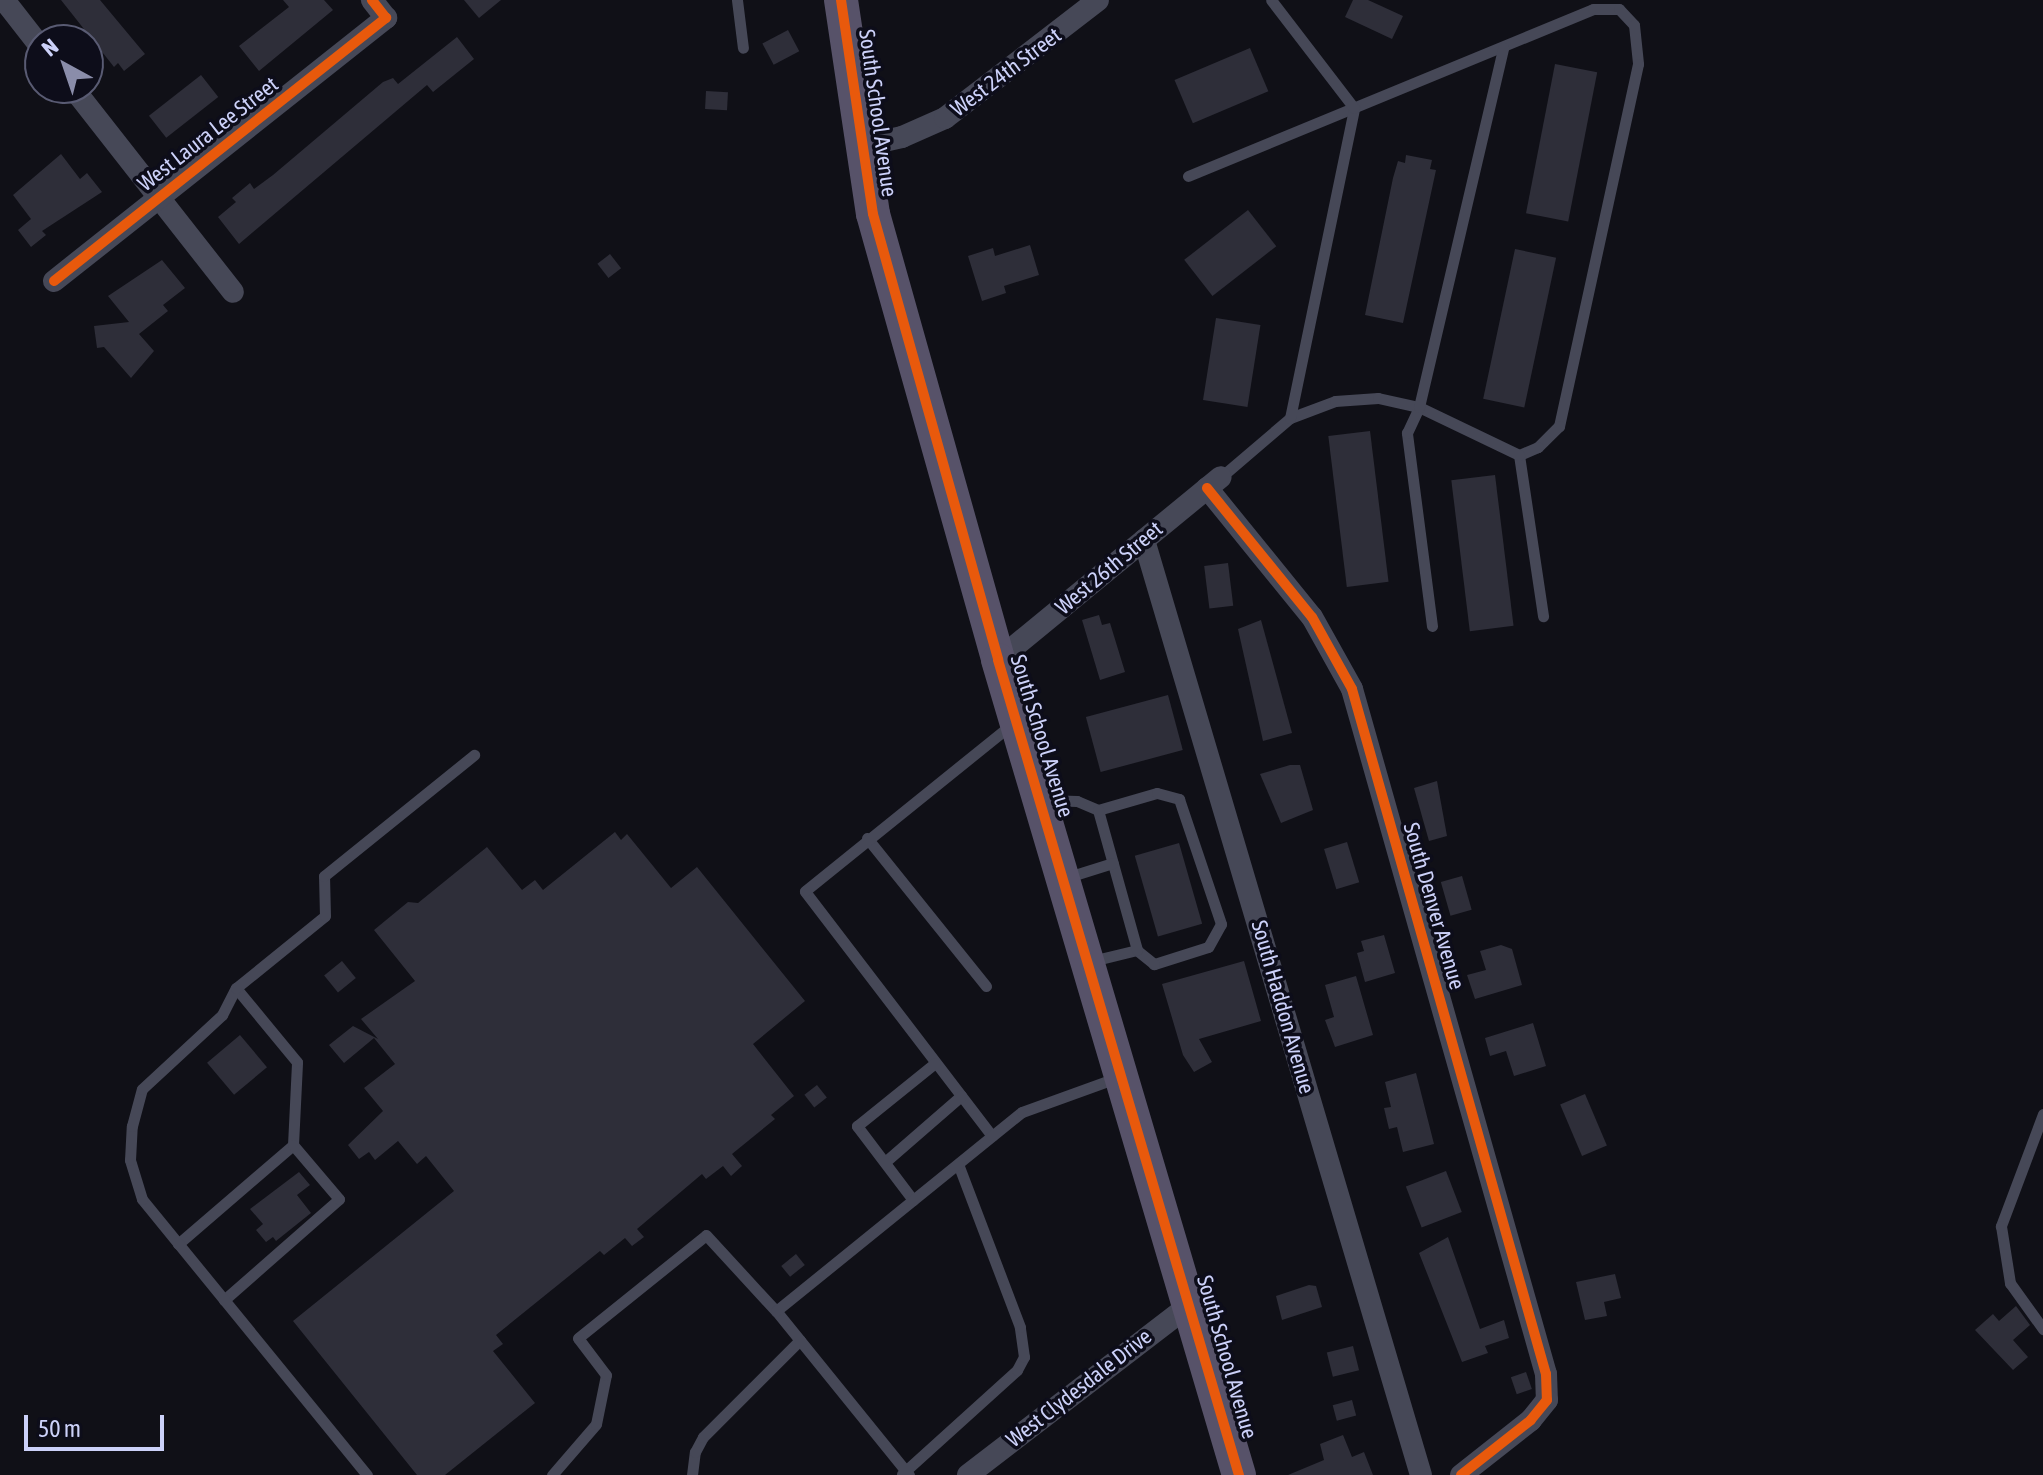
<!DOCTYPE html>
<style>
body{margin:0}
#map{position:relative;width:2043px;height:1475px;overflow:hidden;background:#101017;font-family:"Asap Condensed",sans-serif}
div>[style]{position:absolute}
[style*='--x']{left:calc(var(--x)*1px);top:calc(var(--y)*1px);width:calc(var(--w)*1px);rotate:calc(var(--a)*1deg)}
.building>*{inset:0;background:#2e2e39;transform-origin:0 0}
.lane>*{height:11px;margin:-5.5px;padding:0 5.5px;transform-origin:5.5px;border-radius:5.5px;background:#464857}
.street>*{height:22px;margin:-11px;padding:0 11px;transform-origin:11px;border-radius:11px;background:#464857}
.primary>*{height:34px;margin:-17px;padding:0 17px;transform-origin:17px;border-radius:17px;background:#575269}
.cycleway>*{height:10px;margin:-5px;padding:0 5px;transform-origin:5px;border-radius:5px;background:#e8590c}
span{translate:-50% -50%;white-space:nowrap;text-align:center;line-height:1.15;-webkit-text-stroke:7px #0d0d1a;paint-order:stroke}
.street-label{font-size:22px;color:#ccd1f9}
.north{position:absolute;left:24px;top:24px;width:80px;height:80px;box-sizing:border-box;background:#0d0d1a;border:2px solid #595b73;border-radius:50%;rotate:320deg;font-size:22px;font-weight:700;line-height:32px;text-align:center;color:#ccd1f9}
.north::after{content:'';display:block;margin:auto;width:28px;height:36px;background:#8a8daa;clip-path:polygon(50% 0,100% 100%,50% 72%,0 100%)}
.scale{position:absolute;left:24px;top:1415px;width:140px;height:36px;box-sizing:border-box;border:4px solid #ccd1f9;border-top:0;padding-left:10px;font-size:24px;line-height:28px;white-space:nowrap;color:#ccd1f9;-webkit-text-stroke:6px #0d0d1a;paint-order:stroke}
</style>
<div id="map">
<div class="building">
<div style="clip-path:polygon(61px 0,100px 0,145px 54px,124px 71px,118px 63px,114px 67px)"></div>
<div style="clip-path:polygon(283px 0,324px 0,333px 10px,259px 71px,239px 46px,289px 7px)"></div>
<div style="clip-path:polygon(464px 0,501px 0,479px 18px)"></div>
<div style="clip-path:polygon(1353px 0,1368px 0,1403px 16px,1392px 39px,1345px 17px)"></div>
<div style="left:788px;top:30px;width:24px;height:29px;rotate:62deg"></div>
<div style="clip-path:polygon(457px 37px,474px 59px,433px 92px,427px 85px,239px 244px,218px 217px,236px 202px,232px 198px,250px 183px,254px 189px,273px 175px,383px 82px,393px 78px,398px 84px)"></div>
<div style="left:1250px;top:48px;width:47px;height:82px;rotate:67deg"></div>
<div style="left:1555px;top:64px;width:43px;height:152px;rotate:11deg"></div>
<div style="left:201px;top:75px;width:28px;height:66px;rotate:52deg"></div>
<div style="left:706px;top:91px;width:22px;height:18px;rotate:3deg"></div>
<div style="clip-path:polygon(61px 154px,80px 179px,87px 173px,102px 192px,42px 231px,46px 235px,31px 247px,18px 230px,31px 219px,13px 195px)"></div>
<div style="clip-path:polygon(1406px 155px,1432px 160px,1430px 169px,1436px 170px,1403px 323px,1365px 315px,1393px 178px,1398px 161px,1405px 163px)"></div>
<div style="left:1248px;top:210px;width:46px;height:81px;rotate:52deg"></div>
<div style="clip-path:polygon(1030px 245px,1039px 275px,1004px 286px,1006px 293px,982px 301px,968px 256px,993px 248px,995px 256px)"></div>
<div style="left:1515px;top:249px;width:42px;height:153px;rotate:12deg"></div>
<div style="left:610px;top:254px;width:18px;height:16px;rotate:52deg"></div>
<div style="clip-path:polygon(162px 260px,185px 288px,163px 305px,168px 311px,139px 334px,154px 351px,131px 378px,104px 347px,97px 348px,94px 326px,129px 322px,108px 296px)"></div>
<div style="left:1216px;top:318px;width:45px;height:83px;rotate:9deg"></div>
<div style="left:1370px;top:431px;width:152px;height:42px;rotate:83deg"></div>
<div style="left:1495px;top:475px;width:152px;height:44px;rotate:83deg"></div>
<div style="left:1228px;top:563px;width:43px;height:24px;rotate:83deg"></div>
<div style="clip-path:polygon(1099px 615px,1102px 625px,1110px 623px,1125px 672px,1100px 680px,1082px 620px)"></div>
<div style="clip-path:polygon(1261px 620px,1292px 733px,1263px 741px,1238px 629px)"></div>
<div style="left:1168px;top:695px;width:57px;height:85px;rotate:75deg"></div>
<div style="clip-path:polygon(1290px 765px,1300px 765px,1313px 810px,1281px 823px,1260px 774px)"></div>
<div style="clip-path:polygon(1437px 781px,1447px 836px,1429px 841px,1414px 788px)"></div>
<div style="clip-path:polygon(615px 832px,621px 840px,627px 834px,671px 888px,697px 867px,805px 1001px,753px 1044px,794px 1096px,771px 1115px,775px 1119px,732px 1154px,742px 1166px,731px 1176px,723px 1166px,706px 1179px,702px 1174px,637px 1229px,644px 1237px,632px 1246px,625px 1238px,604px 1255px,600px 1251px,496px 1335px,503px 1344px,493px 1351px,535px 1403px,445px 1475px,417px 1475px,293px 1321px,454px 1191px,426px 1156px,417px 1164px,398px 1141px,375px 1160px,369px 1152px,359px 1159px,348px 1145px,383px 1111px,364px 1088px,395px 1064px,374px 1038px,344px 1063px,329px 1045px,353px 1026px,378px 1039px,361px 1019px,415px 981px,374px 930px,408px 902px,418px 903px,487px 847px,522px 890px,535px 880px,543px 890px)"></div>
<div style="left:1347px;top:842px;width:42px;height:24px;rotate:73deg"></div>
<div style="left:1179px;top:843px;width:84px;height:46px;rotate:74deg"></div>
<div style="left:1462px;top:876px;width:35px;height:22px;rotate:74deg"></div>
<div style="clip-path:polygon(1384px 935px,1395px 973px,1365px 982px,1357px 953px,1364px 951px,1361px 941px)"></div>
<div style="clip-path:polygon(1501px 945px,1512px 949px,1522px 985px,1475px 999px,1467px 975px,1486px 970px,1480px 951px)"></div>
<div style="left:342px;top:961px;width:22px;height:23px;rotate:51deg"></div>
<div style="clip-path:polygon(1244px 961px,1261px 1021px,1199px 1039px,1212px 1062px,1194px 1072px,1183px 1055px,1162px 984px)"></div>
<div style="clip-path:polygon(1356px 976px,1373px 1035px,1335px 1047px,1325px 1020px,1334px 1017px,1325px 985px)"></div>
<div style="clip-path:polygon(1533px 1023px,1546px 1066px,1514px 1076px,1506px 1051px,1490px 1056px,1485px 1038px)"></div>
<div style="left:240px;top:1035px;width:42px;height:43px;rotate:50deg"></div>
<div style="clip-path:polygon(1416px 1073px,1434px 1144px,1403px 1152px,1397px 1127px,1389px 1129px,1384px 1108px,1391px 1107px,1385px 1082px)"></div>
<div style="left:817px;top:1085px;width:16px;height:16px;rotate:52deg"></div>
<div style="left:1585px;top:1094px;width:56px;height:27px;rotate:67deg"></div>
<div style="left:1446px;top:1171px;width:44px;height:43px;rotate:69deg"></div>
<div style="clip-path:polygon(299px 1172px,310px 1185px,297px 1195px,311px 1213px,276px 1241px,273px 1237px,266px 1242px,256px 1230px,263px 1224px,250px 1209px)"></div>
<div style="clip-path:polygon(1448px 1237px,1480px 1329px,1504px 1320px,1509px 1338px,1485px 1346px,1488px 1353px,1462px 1362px,1419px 1253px)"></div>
<div style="left:796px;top:1254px;width:14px;height:19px;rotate:51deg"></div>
<div style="clip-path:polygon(1615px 1274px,1621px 1298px,1604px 1302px,1607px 1316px,1585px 1320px,1576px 1282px)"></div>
<div style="clip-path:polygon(1309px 1285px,1316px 1286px,1322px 1307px,1282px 1320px,1276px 1296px)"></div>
<div style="clip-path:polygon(2016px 1306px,2030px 1325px,2013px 1340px,2028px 1357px,2013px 1370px,1975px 1330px,1993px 1314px,1999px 1321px)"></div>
<div style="left:1353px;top:1346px;width:25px;height:27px;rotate:76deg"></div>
<div style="left:1526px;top:1372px;width:18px;height:16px;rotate:71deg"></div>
<div style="left:1352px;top:1400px;width:16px;height:20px;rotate:75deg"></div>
<div style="clip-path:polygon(1343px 1435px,1352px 1457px,1364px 1452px,1373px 1475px,1288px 1475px,1324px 1460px,1320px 1444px)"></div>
</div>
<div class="lane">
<div style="--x:737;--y:0;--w:48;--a:82.9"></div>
<div style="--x:1188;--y:176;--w:438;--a:-22.4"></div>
<div style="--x:1593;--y:9;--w:26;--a:0"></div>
<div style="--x:1619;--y:9;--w:22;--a:47"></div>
<div style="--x:1634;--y:25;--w:39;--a:84"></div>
<div style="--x:1638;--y:64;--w:371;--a:102.3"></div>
<div style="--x:1559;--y:426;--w:30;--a:135"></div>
<div style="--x:1538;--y:447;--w:21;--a:157"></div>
<div style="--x:1519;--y:455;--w:163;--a:81.5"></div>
<div style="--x:1290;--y:418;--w:48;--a:-20.7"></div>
<div style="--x:1335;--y:401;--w:43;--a:-4"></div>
<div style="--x:1378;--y:398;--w:42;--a:12.4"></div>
<div style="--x:1419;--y:407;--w:111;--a:25.6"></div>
<div style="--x:1221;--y:477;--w:91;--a:-40.5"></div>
<div style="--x:1290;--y:418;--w:317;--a:-78.3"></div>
<div style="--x:1354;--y:108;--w:136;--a:-127.5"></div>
<div style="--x:1432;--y:626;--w:195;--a:-97.4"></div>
<div style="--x:1407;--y:433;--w:29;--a:-65"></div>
<div style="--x:1419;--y:407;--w:369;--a:-76.8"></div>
<div style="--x:1045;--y:800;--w:32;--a:2"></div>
<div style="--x:1077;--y:801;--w:23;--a:23"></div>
<div style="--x:1098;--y:810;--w:61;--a:-16.1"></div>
<div style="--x:1157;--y:793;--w:23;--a:15"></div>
<div style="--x:1179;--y:799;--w:132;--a:71.4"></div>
<div style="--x:1221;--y:924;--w:26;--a:119"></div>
<div style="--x:1208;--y:947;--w:57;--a:162.5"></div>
<div style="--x:1154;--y:964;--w:22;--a:-141"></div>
<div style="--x:1137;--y:950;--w:46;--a:166.3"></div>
<div style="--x:1098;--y:810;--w:145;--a:74.4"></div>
<div style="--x:867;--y:838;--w:190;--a:51.2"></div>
<div style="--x:1065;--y:878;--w:50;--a:-17.4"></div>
<div style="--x:2043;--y:1114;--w:120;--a:110.6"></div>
<div style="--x:2001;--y:1226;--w:58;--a:81"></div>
<div style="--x:2010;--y:1283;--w:57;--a:54.3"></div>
<div style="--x:992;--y:1136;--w:308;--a:-127.4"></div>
<div style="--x:805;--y:891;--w:266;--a:-38.9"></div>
<div style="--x:885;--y:1162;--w:101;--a:-41"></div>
<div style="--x:913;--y:1200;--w:93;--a:-127.1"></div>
<div style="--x:857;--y:1126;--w:100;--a:-38.9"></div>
<div style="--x:178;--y:1244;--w:152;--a:-40.7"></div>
<div style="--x:293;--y:1145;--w:83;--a:-87.2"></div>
<div style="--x:297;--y:1062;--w:96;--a:-129.5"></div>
<div style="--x:224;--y:1300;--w:153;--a:-41.3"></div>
<div style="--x:339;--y:1199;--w:71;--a:-130.4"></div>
<div style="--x:902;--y:1474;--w:155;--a:-42.1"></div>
<div style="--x:1017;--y:1370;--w:15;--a:-62"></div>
<div style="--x:1024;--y:1357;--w:30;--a:-98"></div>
<div style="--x:1020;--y:1327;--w:174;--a:-110.8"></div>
<div style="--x:367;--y:1475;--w:356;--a:-129.2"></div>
<div style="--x:142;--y:1199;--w:41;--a:-107.1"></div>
<div style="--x:130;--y:1160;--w:34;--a:-87"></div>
<div style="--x:132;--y:1126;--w:38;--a:-75"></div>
<div style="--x:142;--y:1089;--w:109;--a:-42.8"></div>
<div style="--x:222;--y:1015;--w:30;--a:-63"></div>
<div style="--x:236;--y:988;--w:114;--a:-39"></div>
<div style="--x:325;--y:916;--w:40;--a:-91.4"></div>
<div style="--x:324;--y:876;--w:193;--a:-38.9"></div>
<div style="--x:552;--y:1475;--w:67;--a:-49.2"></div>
<div style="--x:596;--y:1424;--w:50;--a:-78.5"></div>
<div style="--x:606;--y:1375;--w:46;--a:-127.1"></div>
<div style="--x:578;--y:1338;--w:164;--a:-38.8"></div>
<div style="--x:706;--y:1235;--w:103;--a:47.4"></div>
<div style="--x:692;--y:1475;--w:23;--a:-83"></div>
<div style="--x:695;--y:1452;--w:17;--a:-62"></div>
<div style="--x:703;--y:1437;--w:137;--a:-45"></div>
<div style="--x:909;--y:1475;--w:211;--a:-129"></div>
<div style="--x:776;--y:1311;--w:316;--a:-39"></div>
<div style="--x:1022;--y:1112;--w:100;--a:-19.9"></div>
</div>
<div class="street">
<div style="--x:4;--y:0;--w:58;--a:52"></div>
<div style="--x:73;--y:88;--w:259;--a:51.9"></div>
<div style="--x:862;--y:146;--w:41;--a:-12.7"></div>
<div style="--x:902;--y:137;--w:47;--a:-23.8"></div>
<div style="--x:945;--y:118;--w:193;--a:-37.6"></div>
<div style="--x:54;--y:281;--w:424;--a:-38.4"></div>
<div style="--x:386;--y:18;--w:23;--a:-128"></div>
<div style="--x:1207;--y:488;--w:166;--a:50.9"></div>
<div style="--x:1312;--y:617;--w:82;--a:60.9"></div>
<div style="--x:1352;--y:689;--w:712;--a:74.19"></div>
<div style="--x:1546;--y:1374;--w:26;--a:88"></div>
<div style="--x:1547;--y:1400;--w:26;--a:129"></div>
<div style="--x:1531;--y:1420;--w:89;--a:141.8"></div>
<div style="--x:1144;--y:540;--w:975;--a:73.5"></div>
<div style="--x:998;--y:660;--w:288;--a:-39.4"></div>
<div style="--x:968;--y:1475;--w:282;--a:-37.5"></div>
</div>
<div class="primary">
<div style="--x:841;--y:0;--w:216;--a:81.5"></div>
<div style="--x:873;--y:214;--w:463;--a:74.3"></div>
<div style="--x:998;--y:660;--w:850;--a:73.53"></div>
</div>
<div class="cycleway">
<div style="--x:841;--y:0;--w:216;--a:81.5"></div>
<div style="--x:873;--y:214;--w:463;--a:74.3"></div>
<div style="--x:998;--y:660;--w:850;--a:73.53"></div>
<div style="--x:54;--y:281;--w:424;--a:-38.4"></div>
<div style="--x:386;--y:18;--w:23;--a:-128"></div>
<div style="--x:1207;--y:488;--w:166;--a:50.9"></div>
<div style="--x:1312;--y:617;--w:82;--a:60.9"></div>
<div style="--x:1352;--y:689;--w:712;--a:74.19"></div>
<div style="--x:1546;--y:1374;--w:26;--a:88"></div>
<div style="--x:1547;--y:1400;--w:26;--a:129"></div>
<div style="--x:1531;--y:1420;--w:89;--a:141.8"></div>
</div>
<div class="street-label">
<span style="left:1006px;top:72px;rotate:-37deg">West 24th Street</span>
<span style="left:878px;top:113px;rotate:82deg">South School Avenue</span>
<span style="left:208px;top:134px;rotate:-38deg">West Laura Lee Street</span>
<span style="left:1109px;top:568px;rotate:-40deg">West 26th Street</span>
<span style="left:1042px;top:736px;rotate:73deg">South School Avenue</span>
<span style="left:1434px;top:906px;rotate:74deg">South Denver Avenue</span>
<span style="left:1283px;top:1007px;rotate:74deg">South Haddon Avenue</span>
<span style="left:1227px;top:1357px;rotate:74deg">South School Avenue</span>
<span style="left:1079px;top:1388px;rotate:-38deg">West Clydesdale Drive</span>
</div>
<div class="north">N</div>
<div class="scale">50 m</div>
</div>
